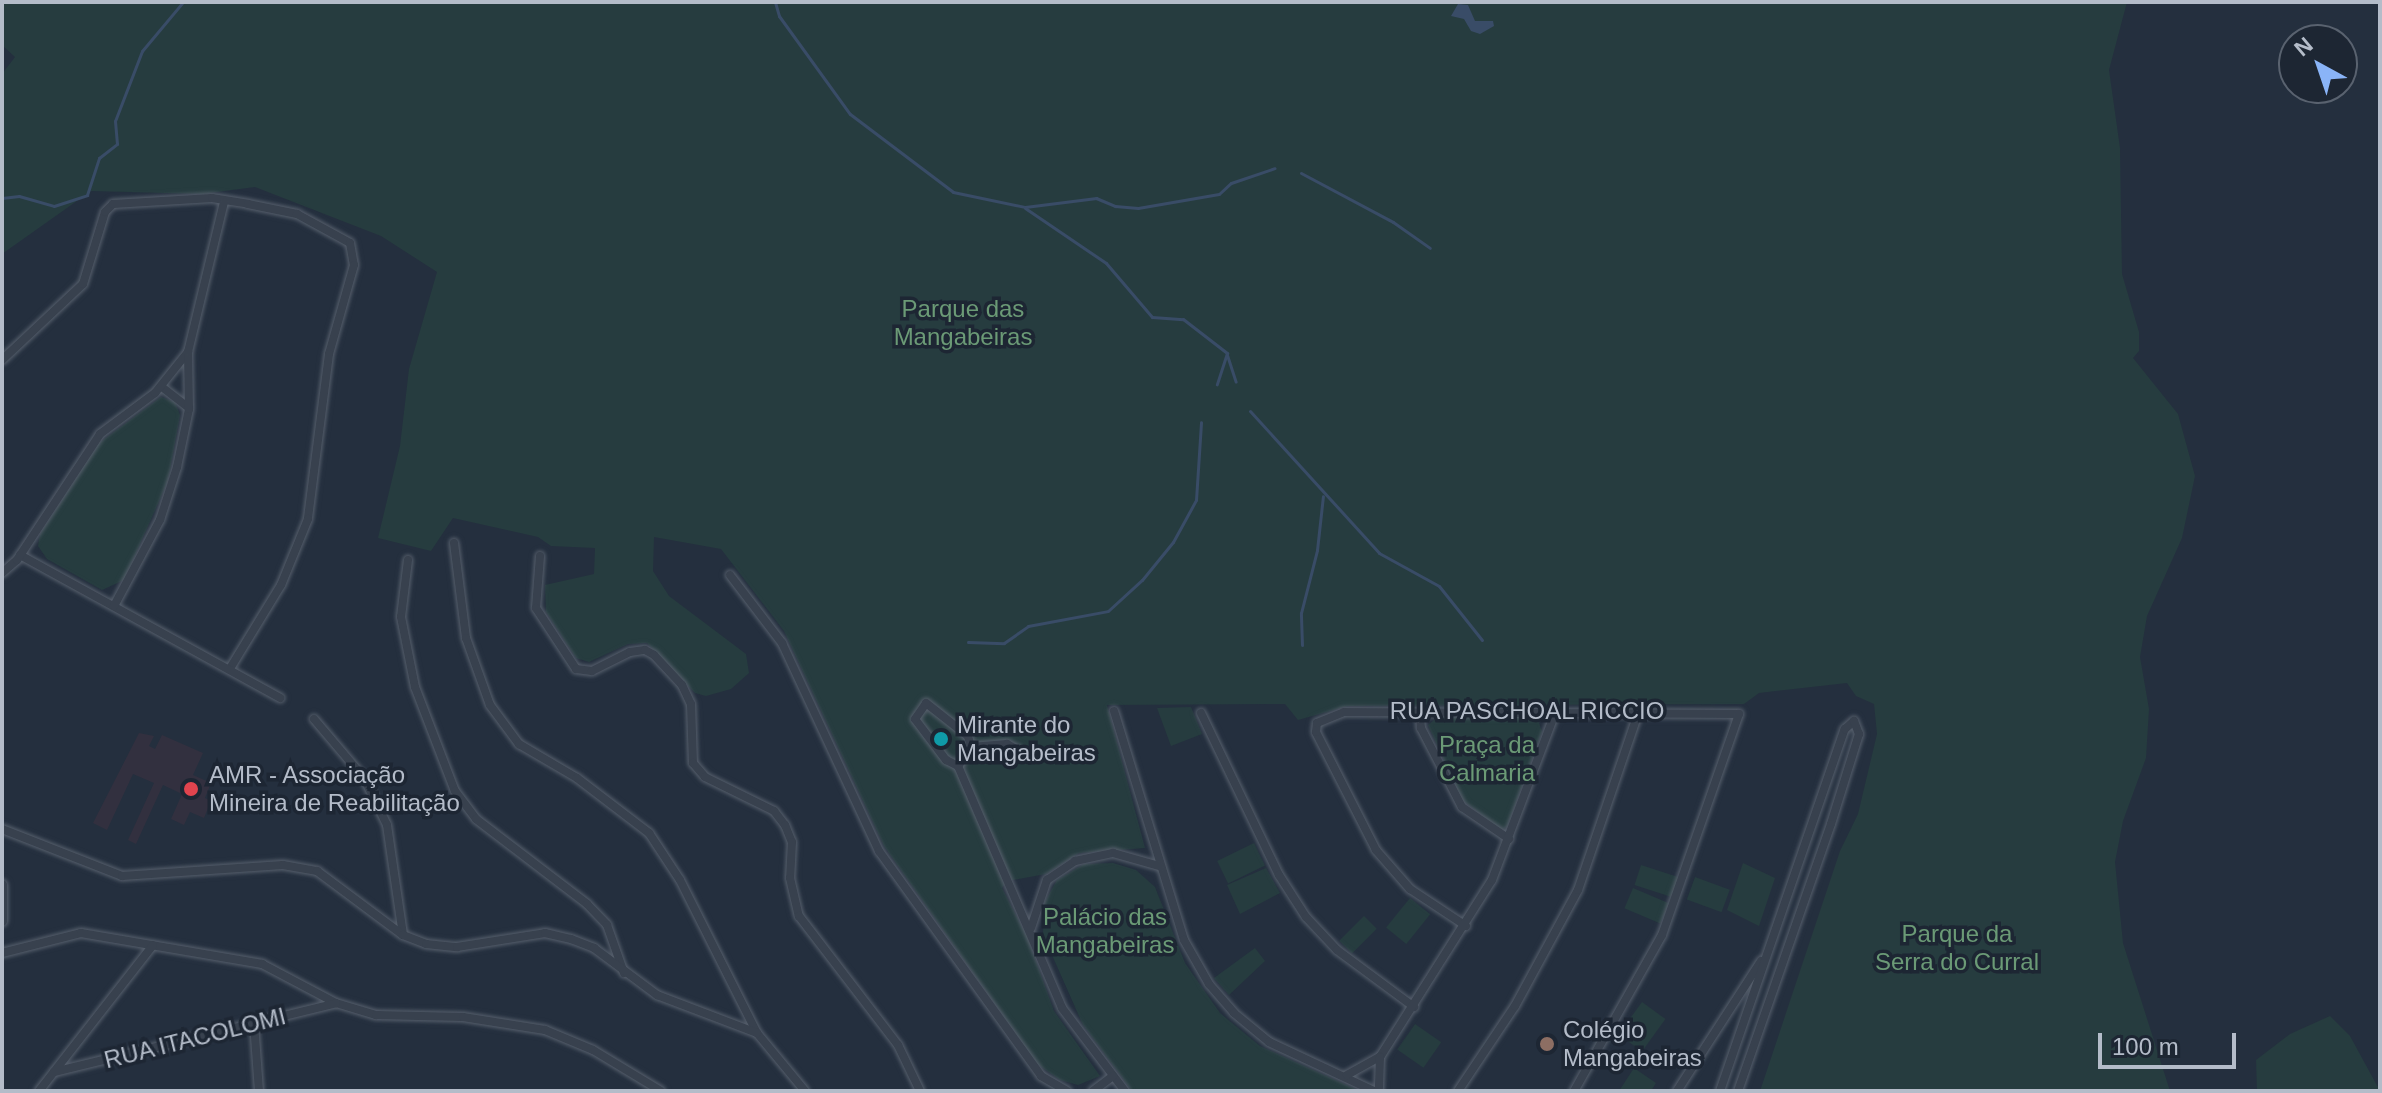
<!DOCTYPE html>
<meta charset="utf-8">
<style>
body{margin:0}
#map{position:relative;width:2382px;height:1093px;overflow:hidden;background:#242f3e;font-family:Arial,sans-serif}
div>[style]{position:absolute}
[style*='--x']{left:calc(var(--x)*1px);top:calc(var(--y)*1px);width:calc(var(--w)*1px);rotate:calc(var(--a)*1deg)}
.medical>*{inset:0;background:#32303f}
.green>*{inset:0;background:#263c3f;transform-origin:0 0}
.water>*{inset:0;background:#394c67}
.stream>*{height:3px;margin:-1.5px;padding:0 1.5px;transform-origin:1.5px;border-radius:1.5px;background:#394c67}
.roads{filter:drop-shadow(0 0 2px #565f6c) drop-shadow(0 0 2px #565f6c)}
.minor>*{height:8px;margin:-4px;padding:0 4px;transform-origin:4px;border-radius:4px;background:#38414e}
.tertiary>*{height:10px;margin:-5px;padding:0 5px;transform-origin:5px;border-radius:5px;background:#38414e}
.dots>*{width:22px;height:22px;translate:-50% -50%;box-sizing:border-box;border:4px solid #1d2633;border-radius:50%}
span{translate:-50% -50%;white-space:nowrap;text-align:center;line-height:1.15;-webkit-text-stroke:7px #1d2633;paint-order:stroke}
.park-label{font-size:24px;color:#6b9a76}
.street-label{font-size:24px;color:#b4bcc9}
.poi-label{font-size:24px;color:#b4bcc9}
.left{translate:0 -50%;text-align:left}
.frame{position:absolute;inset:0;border:4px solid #b4bcc9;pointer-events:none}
.north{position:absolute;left:2278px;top:24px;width:80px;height:80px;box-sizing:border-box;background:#1d2633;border:2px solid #59626f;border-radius:50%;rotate:320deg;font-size:22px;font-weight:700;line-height:32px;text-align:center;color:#b4bcc9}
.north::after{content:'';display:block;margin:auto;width:28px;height:36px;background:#8ab4f8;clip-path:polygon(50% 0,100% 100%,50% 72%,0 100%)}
.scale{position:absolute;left:2098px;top:1033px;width:138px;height:36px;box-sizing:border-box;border:4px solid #b4bcc9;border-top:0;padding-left:10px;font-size:24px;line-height:28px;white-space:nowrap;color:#b4bcc9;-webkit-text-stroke:6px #1d2633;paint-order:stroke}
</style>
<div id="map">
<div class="medical">
<div style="clip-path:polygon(139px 733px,154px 736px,149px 746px,155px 749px,162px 735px,203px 753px,193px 775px,211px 783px,205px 798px,211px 801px,204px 818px,190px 812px,184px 825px,171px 819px,182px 794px,163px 785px,136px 844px,128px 840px,154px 783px,133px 774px,107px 830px,93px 823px)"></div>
</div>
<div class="green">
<div style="clip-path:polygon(2px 2px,2127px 2px,2109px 70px,2120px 148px,2122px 274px,2139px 332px,2139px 351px,2133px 358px,2178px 414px,2195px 476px,2182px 538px,2147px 616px,2140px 657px,2149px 709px,2146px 758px,2123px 821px,2115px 862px,2123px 943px,2170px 1091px,1760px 1091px,1840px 851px,1858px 814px,1877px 734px,1874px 704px,1856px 696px,1847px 683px,1759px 693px,1744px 704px,1348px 706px,1298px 720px,1285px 704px,1107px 705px,1145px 848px,1079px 853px,1046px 874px,1007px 881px,1002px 888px,1027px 936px,1054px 1011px,1100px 1076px,1078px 1085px,1060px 1080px,1037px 1064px,884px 846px,784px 631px,721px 549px,654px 537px,653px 571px,669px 596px,746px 654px,749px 673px,731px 689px,706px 696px,695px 693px,647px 643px,628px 644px,589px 662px,576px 658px,546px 612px,545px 585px,594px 574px,595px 548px,551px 546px,538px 537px,453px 518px,431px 551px,378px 538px,400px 446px,409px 369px,437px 272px,381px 236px,255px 187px,202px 194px,91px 191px,2px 254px,2px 74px,15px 57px,2px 45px)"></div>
<div style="clip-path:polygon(161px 397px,175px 402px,180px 415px,168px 481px,124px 580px,102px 590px,47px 559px,38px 546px,40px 534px,99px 443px)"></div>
<div style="clip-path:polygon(1191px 707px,1202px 734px,1171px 746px,1157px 708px)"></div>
<div style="clip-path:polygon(1537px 716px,1542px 732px,1507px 827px,1501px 830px,1462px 800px,1428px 725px,1438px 717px)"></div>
<div style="left:1254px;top:843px;width:25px;height:41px;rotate:64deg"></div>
<div style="clip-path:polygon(1113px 863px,1136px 870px,1155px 887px,1185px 963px,1220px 1013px,1260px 1046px,1360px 1091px,1132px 1091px,1083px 1025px,1043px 935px,1044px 903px,1057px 880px,1084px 864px)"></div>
<div style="clip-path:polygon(1743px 863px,1775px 878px,1759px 926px,1727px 910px)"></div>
<div style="left:1641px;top:865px;width:39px;height:21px;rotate:18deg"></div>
<div style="clip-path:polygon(1266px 868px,1280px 893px,1240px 914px,1227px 885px)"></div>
<div style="left:1695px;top:877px;width:37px;height:24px;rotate:20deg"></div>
<div style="left:1633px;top:888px;width:39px;height:22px;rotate:23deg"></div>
<div style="left:1410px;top:898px;width:26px;height:38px;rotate:39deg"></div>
<div style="left:1364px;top:916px;width:18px;height:35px;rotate:45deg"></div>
<div style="clip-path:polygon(1255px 948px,1265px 961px,1229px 995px,1214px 978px)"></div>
<div style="left:1642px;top:1002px;width:29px;height:40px;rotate:36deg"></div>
<div style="clip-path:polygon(2330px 1016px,2350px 1036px,2380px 1091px,2257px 1091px,2256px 1060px,2290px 1034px)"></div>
<div style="left:1415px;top:1024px;width:32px;height:31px;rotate:35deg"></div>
<div style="clip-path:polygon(1634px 1068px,1656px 1083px,1651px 1091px,1619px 1091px)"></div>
</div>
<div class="water">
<div style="clip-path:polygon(1458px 4px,1468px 5px,1475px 21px,1493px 21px,1494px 26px,1480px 34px,1471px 31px,1464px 19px,1451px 16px)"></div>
</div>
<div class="stream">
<div style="--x:775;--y:2;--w:15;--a:74"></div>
<div style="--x:779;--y:16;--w:121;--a:54.1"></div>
<div style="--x:850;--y:114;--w:129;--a:37.1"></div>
<div style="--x:953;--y:192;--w:74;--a:11.8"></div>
<div style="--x:1025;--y:207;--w:72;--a:-7.2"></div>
<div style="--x:1096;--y:198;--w:21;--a:23"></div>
<div style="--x:1115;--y:206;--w:23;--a:5"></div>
<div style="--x:1138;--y:208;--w:82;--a:-9.8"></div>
<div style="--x:1219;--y:194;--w:16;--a:-43"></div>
<div style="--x:1231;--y:183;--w:46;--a:-18.8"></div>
<div style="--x:1301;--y:173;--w:104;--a:28"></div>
<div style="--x:1393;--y:222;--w:45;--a:35.1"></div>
<div style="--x:2;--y:198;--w:17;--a:-7"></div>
<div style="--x:19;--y:196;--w:36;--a:16"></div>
<div style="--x:54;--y:206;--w:35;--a:-18"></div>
<div style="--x:87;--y:195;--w:39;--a:-72"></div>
<div style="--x:99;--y:158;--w:23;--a:-38"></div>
<div style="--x:117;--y:144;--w:23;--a:-95"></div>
<div style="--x:115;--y:121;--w:75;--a:-68.9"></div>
<div style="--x:142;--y:51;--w:64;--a:-50.1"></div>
<div style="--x:1025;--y:208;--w:98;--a:34.2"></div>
<div style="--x:1106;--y:263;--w:71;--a:49.6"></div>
<div style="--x:1152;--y:317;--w:31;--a:4"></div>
<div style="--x:1183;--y:319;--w:56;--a:37.7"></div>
<div style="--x:1227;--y:353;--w:33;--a:108"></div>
<div style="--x:1227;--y:355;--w:28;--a:72"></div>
<div style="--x:1250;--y:411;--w:192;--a:47.7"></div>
<div style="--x:1379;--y:553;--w:68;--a:28.8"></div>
<div style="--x:1439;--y:586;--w:69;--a:51.5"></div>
<div style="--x:968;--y:642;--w:36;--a:2"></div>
<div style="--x:1004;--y:643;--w:29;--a:-35"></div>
<div style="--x:1028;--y:626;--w:81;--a:-10.6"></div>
<div style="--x:1108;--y:611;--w:46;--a:-42.4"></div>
<div style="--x:1142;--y:580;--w:49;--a:-50.8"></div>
<div style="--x:1173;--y:542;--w:48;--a:-61.3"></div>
<div style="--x:1196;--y:500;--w:78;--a:-86.3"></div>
<div style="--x:1302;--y:645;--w:32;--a:-92"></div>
<div style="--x:1301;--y:613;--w:65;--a:-75.7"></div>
<div style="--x:1317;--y:550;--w:54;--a:-83.7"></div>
</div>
<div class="roads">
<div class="minor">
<div style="--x:2;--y:360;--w:111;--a:-43.2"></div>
<div style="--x:83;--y:284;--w:75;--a:-73"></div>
<div style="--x:105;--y:212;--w:11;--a:-45"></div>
<div style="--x:113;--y:204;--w:99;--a:-3.5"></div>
<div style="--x:212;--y:198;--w:36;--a:9"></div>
<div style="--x:248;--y:204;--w:50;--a:11.5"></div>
<div style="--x:297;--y:214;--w:60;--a:28.7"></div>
<div style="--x:350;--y:243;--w:22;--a:80"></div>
<div style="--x:354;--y:265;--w:92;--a:105.7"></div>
<div style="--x:329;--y:354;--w:166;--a:97.3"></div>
<div style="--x:308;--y:519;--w:71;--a:112.2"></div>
<div style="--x:281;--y:585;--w:96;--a:121.4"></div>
<div style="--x:162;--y:387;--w:34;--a:38"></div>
<div style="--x:454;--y:543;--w:96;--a:82.8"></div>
<div style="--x:466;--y:638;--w:71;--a:70.3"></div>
<div style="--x:490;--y:705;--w:49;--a:53.4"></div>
<div style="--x:519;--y:744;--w:67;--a:30.4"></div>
<div style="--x:577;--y:778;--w:91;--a:37.4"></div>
<div style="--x:649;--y:833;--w:56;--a:56.6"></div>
<div style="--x:680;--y:880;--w:171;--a:63.3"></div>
<div style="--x:757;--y:1033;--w:75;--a:50.4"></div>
<div style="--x:20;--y:555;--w:297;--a:28.8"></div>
<div style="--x:540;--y:556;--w:52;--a:94.4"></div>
<div style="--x:536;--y:608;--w:73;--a:56.7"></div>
<div style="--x:576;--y:669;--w:16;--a:7"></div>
<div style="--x:592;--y:671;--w:42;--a:-26.6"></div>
<div style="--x:630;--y:652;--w:15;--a:-8"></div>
<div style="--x:645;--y:650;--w:10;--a:29"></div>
<div style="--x:654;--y:655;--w:41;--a:47"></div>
<div style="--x:682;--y:685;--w:21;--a:65"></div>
<div style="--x:691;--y:704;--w:59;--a:88.1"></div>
<div style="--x:693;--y:763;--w:18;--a:49"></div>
<div style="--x:705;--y:777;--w:77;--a:26.2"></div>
<div style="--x:774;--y:811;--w:18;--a:52"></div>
<div style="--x:785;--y:825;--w:18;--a:68"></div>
<div style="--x:792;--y:842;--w:36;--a:93"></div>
<div style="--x:790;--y:878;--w:39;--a:77"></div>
<div style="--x:799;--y:916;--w:163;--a:52.5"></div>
<div style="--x:898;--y:1045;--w:51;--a:64.4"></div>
<div style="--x:408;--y:560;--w:57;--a:97"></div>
<div style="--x:401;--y:617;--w:71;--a:78.7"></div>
<div style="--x:415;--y:687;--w:111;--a:69"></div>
<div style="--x:455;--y:791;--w:35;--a:53"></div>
<div style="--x:476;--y:819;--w:140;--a:37.4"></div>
<div style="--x:587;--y:904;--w:29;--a:46"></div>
<div style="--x:607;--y:925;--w:51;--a:70.5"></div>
<div style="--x:2;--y:573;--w:20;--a:-41"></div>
<div style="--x:17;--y:560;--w:151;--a:-56.6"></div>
<div style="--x:100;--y:434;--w:69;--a:-36.7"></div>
<div style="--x:155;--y:393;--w:53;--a:-51.2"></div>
<div style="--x:730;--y:575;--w:86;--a:52.6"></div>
<div style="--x:782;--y:643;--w:230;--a:65"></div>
<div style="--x:879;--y:851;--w:277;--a:54.2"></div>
<div style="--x:1041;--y:1076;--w:30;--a:30"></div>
<div style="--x:114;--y:606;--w:98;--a:-61.9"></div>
<div style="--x:160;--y:520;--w:56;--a:-72.2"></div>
<div style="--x:177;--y:467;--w:59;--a:-78.3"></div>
<div style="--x:189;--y:409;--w:57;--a:-91"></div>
<div style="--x:188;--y:352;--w:154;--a:-76.5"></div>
<div style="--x:926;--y:703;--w:53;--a:38.2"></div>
<div style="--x:968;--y:736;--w:11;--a:75"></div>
<div style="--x:971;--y:747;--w:23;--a:124"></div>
<div style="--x:958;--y:766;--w:13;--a:-153"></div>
<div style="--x:946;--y:760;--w:51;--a:-127.1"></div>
<div style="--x:915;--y:719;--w:19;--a:-55"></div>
<div style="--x:1114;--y:711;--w:239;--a:73"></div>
<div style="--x:1184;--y:940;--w:51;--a:60.4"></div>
<div style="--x:1209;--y:984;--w:38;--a:49"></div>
<div style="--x:1234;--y:1013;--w:45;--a:39.6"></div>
<div style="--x:1269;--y:1042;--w:116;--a:25"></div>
<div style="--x:1201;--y:713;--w:180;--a:64.3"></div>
<div style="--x:1279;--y:875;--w:50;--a:57.3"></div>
<div style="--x:1306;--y:917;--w:45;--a:46.8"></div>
<div style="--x:1337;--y:950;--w:96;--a:36.5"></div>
<div style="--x:1420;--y:715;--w:13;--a:86"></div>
<div style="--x:1421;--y:728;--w:89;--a:62.6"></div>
<div style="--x:1462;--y:807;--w:57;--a:34.2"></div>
<div style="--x:314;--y:719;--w:77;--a:49.7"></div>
<div style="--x:364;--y:778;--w:52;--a:63.9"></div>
<div style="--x:387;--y:825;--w:111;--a:81.7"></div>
<div style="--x:971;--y:747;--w:36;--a:-5"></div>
<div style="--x:1007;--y:744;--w:13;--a:29"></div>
<div style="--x:958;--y:766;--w:263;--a:66.7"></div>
<div style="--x:1062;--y:1008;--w:104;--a:52.8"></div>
<div style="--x:2;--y:829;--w:129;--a:21.4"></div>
<div style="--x:122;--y:876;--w:161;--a:-3.9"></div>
<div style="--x:283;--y:865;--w:35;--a:10"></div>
<div style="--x:317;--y:871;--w:107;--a:36.7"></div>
<div style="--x:403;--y:935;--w:25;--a:21"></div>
<div style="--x:426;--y:944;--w:31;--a:6"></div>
<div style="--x:457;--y:947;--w:89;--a:-9"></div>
<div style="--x:545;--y:933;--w:27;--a:13"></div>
<div style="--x:571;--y:939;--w:25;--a:21"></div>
<div style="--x:594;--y:948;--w:79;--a:36.7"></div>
<div style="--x:657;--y:995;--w:107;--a:20.8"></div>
<div style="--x:1466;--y:926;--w:67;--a:-146.5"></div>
<div style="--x:1410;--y:889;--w:52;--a:-131.1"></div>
<div style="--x:1376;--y:850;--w:132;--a:-117"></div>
<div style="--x:1316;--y:732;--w:9;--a:-84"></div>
<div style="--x:1317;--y:723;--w:29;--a:-22"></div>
<div style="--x:1344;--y:712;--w:395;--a:0.3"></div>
<div style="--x:1739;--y:714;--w:234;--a:109.2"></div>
<div style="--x:1662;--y:935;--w:179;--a:119.4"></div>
<div style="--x:1031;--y:928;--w:51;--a:-71.6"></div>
<div style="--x:1047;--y:880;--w:34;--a:-34"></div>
<div style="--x:1075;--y:861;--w:39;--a:-12"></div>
<div style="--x:1113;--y:853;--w:48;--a:15.8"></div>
<div style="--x:2;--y:953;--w:81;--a:-14.2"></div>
<div style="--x:81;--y:933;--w:184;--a:9.7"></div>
<div style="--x:262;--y:964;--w:84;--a:27.8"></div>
<div style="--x:336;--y:1003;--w:42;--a:16.7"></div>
<div style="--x:376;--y:1015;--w:87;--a:1.3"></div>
<div style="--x:463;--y:1017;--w:83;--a:9"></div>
<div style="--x:545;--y:1030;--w:52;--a:22.6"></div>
<div style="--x:593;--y:1050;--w:79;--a:31.1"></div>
<div style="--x:254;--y:1023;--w:68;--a:85.8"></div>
<div style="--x:1380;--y:1057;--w:209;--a:-57.7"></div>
<div style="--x:1492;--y:880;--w:181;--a:-69.3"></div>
<div style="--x:54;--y:1072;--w:290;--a:-13.7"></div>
<div style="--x:1347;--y:1075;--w:38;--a:-29"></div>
<div style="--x:1380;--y:1057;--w:34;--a:92"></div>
<div style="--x:39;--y:1091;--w:185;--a:-52"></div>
<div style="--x:1093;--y:1091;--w:25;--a:-37"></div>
<div style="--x:1458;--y:1091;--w:102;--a:-56.2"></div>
<div style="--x:1515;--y:1006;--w:132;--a:-61.5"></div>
<div style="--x:1578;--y:890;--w:189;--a:-71.2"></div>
<div style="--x:1677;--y:1091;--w:155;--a:-57.1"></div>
<div style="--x:1720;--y:1091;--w:383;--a:-71"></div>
<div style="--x:1845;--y:729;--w:12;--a:-42"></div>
<div style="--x:1854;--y:721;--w:14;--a:69"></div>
<div style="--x:1859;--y:734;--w:94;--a:107.3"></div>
<div style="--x:1831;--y:824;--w:283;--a:109.2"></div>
</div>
<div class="tertiary">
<div style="--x:2;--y:885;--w:36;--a:90"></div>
</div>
</div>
<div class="dots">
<div style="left:941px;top:739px;background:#0f9aa8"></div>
<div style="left:191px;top:789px;background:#e0444e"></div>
<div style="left:1547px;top:1044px;background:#8d6e63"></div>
</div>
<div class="park-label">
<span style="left:963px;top:323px">Parque das<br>Mangabeiras</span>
<span style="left:1487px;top:759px">Praça da<br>Calmaria</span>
<span style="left:1105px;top:931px">Palácio das<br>Mangabeiras</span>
<span style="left:1957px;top:948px">Parque da<br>Serra do Curral</span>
</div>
<div class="street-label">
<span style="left:1527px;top:711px">RUA PASCHOAL RICCIO</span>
<span style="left:195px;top:1038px;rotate:-14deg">RUA ITACOLOMI</span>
</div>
<div class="poi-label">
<span class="left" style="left:957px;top:739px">Mirante do<br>Mangabeiras</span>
<span class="left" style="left:209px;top:789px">AMR - Associação<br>Mineira de Reabilitação</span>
<span class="left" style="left:1563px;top:1044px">Colégio<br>Mangabeiras</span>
</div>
<div class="frame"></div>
<div class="north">N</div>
<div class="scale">100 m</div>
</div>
